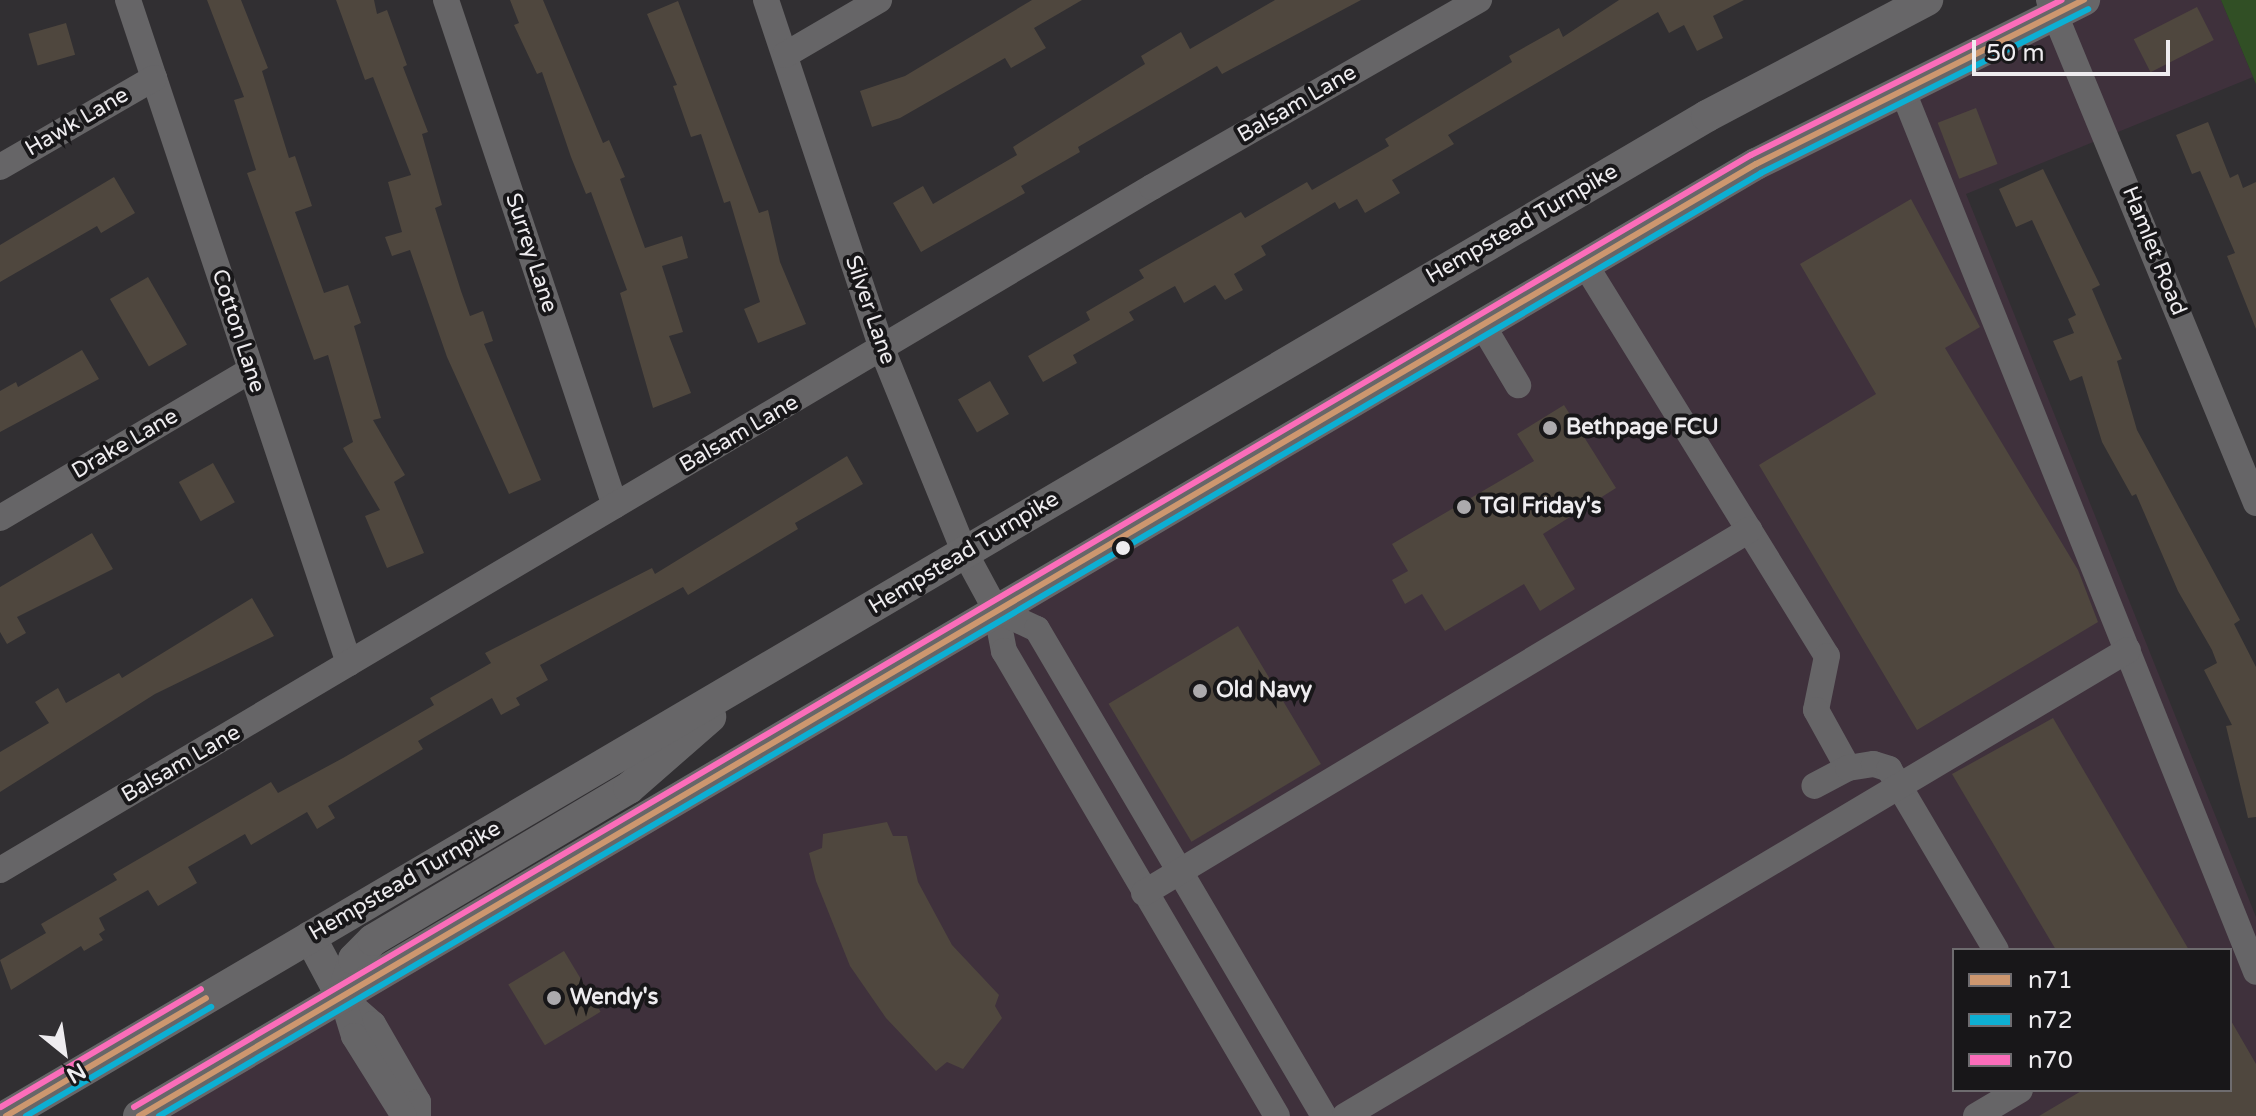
<!DOCTYPE html>
<style>
body{margin:0}
#map{position:relative;width:2256px;height:1116px;overflow:hidden;background:#312f32;font-family:"Varela Round",sans-serif}
div>[style]{position:absolute}
[style*='--x']{left:calc(var(--x)*1px);top:calc(var(--y)*1px);width:calc(var(--w)*1px);rotate:calc(var(--a)*1deg)}
.commercial>*{inset:0;background:#3f313c}
.green>*{inset:0;background:#314f25}
.building>*{inset:0;background:#4f473e;transform-origin:0 0}
.minor>*{height:26px;margin:-13px;padding:0 13px;transform-origin:13px;border-radius:13px;background:#666567}
.major>*{height:32px;margin:-16px;padding:0 16px;transform-origin:16px;border-radius:16px;background:#676668}
.bus-1>*{height:6px;margin:-3px;padding:0 3px;transform-origin:3px;border-radius:3px;background:#cd976f}
.bus-2>*{height:6px;margin:-3px;padding:0 3px;transform-origin:3px;border-radius:3px;background:#0dafd3}
.bus-3>*{height:6px;margin:-3px;padding:0 3px;transform-origin:3px;border-radius:3px;background:#fb6dba}
.dots>*{width:22px;height:22px;translate:-50% -50%;box-sizing:border-box;border:4px solid #181719;border-radius:50%}
span{translate:-50% -50%;white-space:nowrap;text-align:center;line-height:1.15;-webkit-text-stroke:8px #181719;paint-order:stroke}
.street-label{font-size:22px;color:#eeecef}
.poi-label{font-size:22px;color:#eeecef;font-weight:700}
.left{translate:0 -50%;text-align:left}
.legend{position:absolute;left:1952px;top:948px;width:280px;height:144px;box-sizing:border-box;background:#181719;border:2px solid #6e6c6f;margin:0;padding:10px 14px;list-style:none;font-size:24px;color:#eeecef}
.legend li{display:flex;align-items:center;gap:16px;height:40px}
.legend b{width:40px;border:2px solid #6e6c6f}
.north{position:absolute;left:24px;top:1012px;width:80px;height:80px;-webkit-text-stroke:6px #181719;paint-order:stroke;rotate:150deg;font-size:22px;font-weight:700;line-height:32px;text-align:center;color:#eeecef}
.north::after{content:'';display:block;margin:auto;width:28px;height:36px;background:#eeecef;clip-path:polygon(50% 0,100% 100%,50% 72%,0 100%)}
.scale{position:absolute;left:1972px;top:40px;width:198px;height:36px;box-sizing:border-box;border:4px solid #eeecef;border-top:0;padding-left:10px;font-size:24px;line-height:28px;white-space:nowrap;color:#eeecef;-webkit-text-stroke:6px #181719;paint-order:stroke}
</style>
<div id="map">
<div class="commercial">
<div style="clip-path:polygon(evenodd,2092px 0,2221px 0,2253px 77px,1966px 194px,2256px 917px,2256px 1116px,139px 1116px,1902px 89px,2092px 0,1954px 950px,2230px 950px,2230px 1090px,1954px 1090px,1954px 950px)"></div>
</div>
<div class="green">
<div style="clip-path:polygon(2221px 0,2256px 0,2256px 84px)"></div>
</div>
<div class="building">
<div style="clip-path:polygon(207px 0,241px 0,268px 68px,262px 71px,289px 158px,295px 156px,312px 206px,295px 212px,324px 293px,348px 285px,361px 323px,354px 326px,381px 418px,373px 420px,405px 475px,394px 482px,424px 553px,387px 568px,365px 516px,380px 510px,343px 448px,353px 442px,328px 355px,314px 360px,247px 173px,256px 170px,234px 100px,244px 97px)"></div>
<div style="clip-path:polygon(336px 0,374px 0,377px 14px,387px 10px,407px 65px,403px 67px,428px 132px,422px 134px,442px 205px,435px 208px,461px 291px,470px 316px,483px 311px,493px 341px,484px 344px,541px 480px,509px 494px,447px 357px,410px 250px,392px 256px,385px 237px,402px 232px,388px 182px,411px 175px,373px 77px,365px 80px)"></div>
<div style="clip-path:polygon(510px 0,543px 0,603px 143px,609px 140px,625px 177px,620px 179px,645px 248px,682px 236px,688px 258px,662px 266px,683px 332px,669px 336px,691px 393px,653px 408px,620px 293px,627px 290px,591px 192px,586px 194px,571px 157px,542px 72px,537px 74px,514px 25px,519px 23px)"></div>
<div style="clip-path:polygon(1032px 0,1082px 0,1034px 28px,1046px 48px,1011px 68px,1005px 58px,900px 118px,872px 127px,860px 91px,905px 76px)"></div>
<div style="clip-path:polygon(1275px 0,1361px 0,1222px 74px,1217px 66px,1078px 147px,1080px 152px,1021px 186px,1025px 193px,921px 252px,893px 203px,923px 186px,933px 204px,1017px 155px,1013px 147px,1145px 64px,1141px 56px,1181px 32px,1190px 49px)"></div>
<div style="clip-path:polygon(1619px 0,1744px 0,1713px 16px,1723px 38px,1697px 51px,1684px 25px,1669px 33px,1658px 12px,1448px 135px,1454px 144px,1392px 180px,1400px 193px,1365px 213px,1357px 199px,1339px 209px,1335px 202px,1261px 246px,1266px 255px,1234px 274px,1243px 290px,1225px 300px,1215px 285px,1184px 303px,1175px 286px,1129px 312px,1134px 320px,1073px 355px,1077px 363px,1043px 382px,1028px 356px,1090px 320px,1086px 312px,1144px 278px,1139px 270px,1241px 212px,1245px 218px,1307px 182px,1312px 190px,1389px 146px,1385px 139px,1512px 62px,1509px 56px,1559px 28px,1563px 37px)"></div>
<div style="clip-path:polygon(678px 1px,759px 213px,768px 210px,780px 262px,806px 324px,758px 343px,744px 309px,760px 302px,730px 201px,724px 203px,701px 134px,691px 137px,673px 86px,677px 85px,647px 14px)"></div>
<div style="left:2197px;top:7px;width:37px;height:71px;rotate:63deg"></div>
<div style="left:66px;top:23px;width:33px;height:39px;rotate:74deg"></div>
<div style="left:1976px;top:108px;width:60px;height:41px;rotate:69deg"></div>
<div style="clip-path:polygon(2208px 122px,2230px 178px,2238px 174px,2243px 188px,2256px 182px,2256px 329px,2227px 256px,2235px 253px,2200px 171px,2192px 174px,2176px 135px)"></div>
<div style="clip-path:polygon(2043px 169px,2100px 285px,2092px 289px,2122px 359px,2117px 361px,2137px 430px,2240px 620px,2234px 624px,2256px 667px,2256px 817px,2248px 818px,2226px 726px,2232px 725px,2204px 670px,2217px 663px,2212px 650px,2178px 591px,2136px 494px,2132px 496px,2102px 442px,2082px 376px,2070px 381px,2053px 341px,2074px 333px,2068px 319px,2076px 315px,2032px 220px,2016px 227px,1999px 189px)"></div>
<div style="clip-path:polygon(114px 177px,135px 213px,101px 233px,97px 226px,0 282px,0 245px)"></div>
<div style="clip-path:polygon(1911px 199px,1980px 327px,1945px 348px,2078px 570px,2098px 622px,1917px 730px,1759px 465px,1876px 394px,1800px 264px)"></div>
<div style="left:148px;top:277px;width:78px;height:44px;rotate:60deg"></div>
<div style="clip-path:polygon(82px 350px,99px 379px,0 432px,0 391px,16px 382px,18px 387px)"></div>
<div style="left:990px;top:381px;width:38px;height:37px;rotate:60deg"></div>
<div style="clip-path:polygon(1564px 405px,1616px 488px,1543px 534px,1575px 589px,1540px 611px,1524px 584px,1445px 631px,1422px 594px,1405px 604px,1392px 580px,1408px 571px,1392px 544px,1534px 461px,1517px 434px)"></div>
<div style="clip-path:polygon(847px 456px,863px 484px,795px 523px,798px 529px,688px 595px,683px 587px,540px 665px,548px 680px,516px 698px,520px 705px,501px 715px,492px 698px,418px 741px,423px 749px,328px 806px,335px 818px,317px 829px,307px 812px,251px 845px,245px 834px,188px 867px,197px 883px,158px 906px,148px 890px,99px 918px,105px 930px,99px 934px,103px 940px,84px 951px,81px 946px,11px 990px,0 960px,46px 933px,41px 924px,117px 880px,113px 874px,271px 782px,278px 793px,343px 758px,434px 705px,430px 698px,491px 663px,485px 653px,652px 568px,655px 574px)"></div>
<div style="left:213px;top:463px;width:45px;height:39px;rotate:61deg"></div>
<div style="clip-path:polygon(92px 533px,113px 569px,17px 617px,26px 633px,7px 644px,0 632px,0 587px)"></div>
<div style="clip-path:polygon(252px 598px,274px 636px,155px 694px,0 792px,0 752px,49px 723px,35px 702px,58px 688px,66px 703px,119px 673px,122px 678px)"></div>
<div style="left:1238px;top:626px;width:161px;height:151px;rotate:59deg"></div>
<div style="clip-path:polygon(2053px 718px,2189px 950px,2056px 950px,1952px 774px)"></div>
<div style="clip-path:polygon(887px 822px,893px 836px,907px 836px,918px 882px,952px 945px,999px 995px,995px 1006px,1002px 1018px,963px 1069px,947px 1062px,936px 1071px,886px 1018px,850px 966px,816px 881px,809px 853px,822px 848px,823px 834px)"></div>
<div style="left:564px;top:951px;width:71px;height:65px;rotate:59deg"></div>
<div style="clip-path:polygon(2230px 1019px,2256px 1064px,2256px 1116px,2039px 1116px,2083px 1090px,2230px 1090px)"></div>
</div>
<div class="minor">
<div style="--x:128;--y:0;--w:699;--a:71.57"></div>
<div style="--x:446;--y:0;--w:533;--a:71.53"></div>
<div style="--x:766;--y:0;--w:368;--a:71.6"></div>
<div style="--x:882;--y:349;--w:220;--a:67.9"></div>
<div style="--x:965;--y:553;--w:65;--a:61.5"></div>
<div style="--x:996;--y:610;--w:42;--a:79"></div>
<div style="--x:1004;--y:651;--w:539;--a:59.58"></div>
<div style="--x:2049;--y:0;--w:544;--a:67.63"></div>
<div style="--x:785;--y:55;--w:109;--a:-30.3"></div>
<div style="--x:1902;--y:89;--w:951;--a:68.15"></div>
<div style="--x:0;--y:167;--w:178;--a:-30"></div>
<div style="--x:1586;--y:266;--w:458;--a:58.3"></div>
<div style="--x:1827;--y:656;--w:55;--a:101.5"></div>
<div style="--x:1816;--y:710;--w:66;--a:61.1"></div>
<div style="--x:1848;--y:768;--w:38;--a:152"></div>
<div style="--x:1483;--y:326;--w:69;--a:59.3"></div>
<div style="--x:0;--y:518;--w:291;--a:-30.5"></div>
<div style="--x:996;--y:610;--w:45;--a:24.9"></div>
<div style="--x:1037;--y:629;--w:565;--a:59.49"></div>
<div style="--x:1848;--y:768;--w:26;--a:-9"></div>
<div style="--x:1874;--y:764;--w:16;--a:18"></div>
<div style="--x:1889;--y:769;--w:210;--a:59.4"></div>
<div style="--x:0;--y:870;--w:1339;--a:-30.66"></div>
<div style="--x:1152;--y:187;--w:377;--a:-29.8"></div>
<div style="--x:1144;--y:893;--w:706;--a:-30.96"></div>
<div style="--x:342;--y:997;--w:41;--a:41.1"></div>
<div style="--x:373;--y:1024;--w:90;--a:60"></div>
<div style="--x:418;--y:1102;--w:14;--a:90"></div>
<div style="--x:342;--y:997;--w:41;--a:72.9"></div>
<div style="--x:354;--y:1036;--w:94;--a:58"></div>
<div style="--x:1345;--y:1116;--w:911;--a:-30.76"></div>
<div style="--x:1976;--y:1116;--w:51;--a:-30.6"></div>
</div>
<div class="major">
<div style="--x:310;--y:937;--w:68;--a:61.9"></div>
<div style="--x:342;--y:997;--w:40;--a:-72"></div>
<div style="--x:354;--y:959;--w:27;--a:-45"></div>
<div style="--x:373;--y:940;--w:298;--a:-30.7"></div>
<div style="--x:629;--y:788;--w:108;--a:-41.2"></div>
<div style="--x:6;--y:1116;--w:1973;--a:-30.45"></div>
<div style="--x:1707;--y:116;--w:249;--a:-27.8"></div>
<div style="--x:139;--y:1116;--w:1876;--a:-30.49"></div>
<div style="--x:1756;--y:164;--w:367;--a:-26.6"></div>
</div>
<div class="bus-1">
<div style="--x:6;--y:1116;--w:232;--a:-30.5"></div>
<div style="--x:139;--y:1116;--w:1876;--a:-30.49"></div>
<div style="--x:1756;--y:164;--w:367;--a:-26.6"></div>
</div>
<div class="bus-2">
<div style="--x:26;--y:1116;--w:215;--a:-30.5"></div>
<div style="--x:159;--y:1116;--w:1859;--a:-30.48"></div>
<div style="--x:1761;--y:173;--w:366;--a:-26.6"></div>
</div>
<div class="bus-3">
<div style="--x:1;--y:1107;--w:232;--a:-30.5"></div>
<div style="--x:134;--y:1107;--w:1876;--a:-30.49"></div>
<div style="--x:1751;--y:155;--w:347;--a:-26.5"></div>
</div>
<div class="dots">
<div style="left:1550px;top:428px;background:#acaaad"></div>
<div style="left:1464px;top:507px;background:#acaaad"></div>
<div style="left:1123px;top:548px;background:#eeecef"></div>
<div style="left:1200px;top:691px;background:#acaaad"></div>
<div style="left:554px;top:998px;background:#acaaad"></div>
</div>
<div class="street-label">
<span style="left:1297px;top:104px;rotate:-30deg">Balsam Lane</span>
<span style="left:77px;top:122px;rotate:-30deg">Hawk Lane</span>
<span style="left:1522px;top:224px;rotate:-30deg">Hempstead Turnpike</span>
<span style="left:2154px;top:251px;rotate:68deg">Hamlet Road</span>
<span style="left:531px;top:253px;rotate:72deg">Surrey Lane</span>
<span style="left:870px;top:310px;rotate:71deg">Silver Lane</span>
<span style="left:238px;top:331px;rotate:72deg">Cotton Lane</span>
<span style="left:739px;top:434px;rotate:-30deg">Balsam Lane</span>
<span style="left:125px;top:444px;rotate:-30deg">Drake Lane</span>
<span style="left:964px;top:553px;rotate:-31deg">Hempstead Turnpike</span>
<span style="left:181px;top:764px;rotate:-30deg">Balsam Lane</span>
<span style="left:405px;top:881px;rotate:-30deg">Hempstead Turnpike</span>
</div>
<div class="poi-label">
<span class="left" style="left:1566px;top:428px">Bethpage FCU</span>
<span class="left" style="left:1480px;top:507px">TGI Friday's</span>
<span class="left" style="left:1216px;top:691px">Old Navy</span>
<span class="left" style="left:570px;top:998px">Wendy's</span>
</div>
<ul class="legend">
<li><b style="height:10px;background:#cd976f"></b>n71</li>
<li><b style="height:10px;background:#0dafd3"></b>n72</li>
<li><b style="height:10px;background:#fb6dba"></b>n70</li>
</ul>
<div class="north">N</div>
<div class="scale">50 m</div>
</div>
